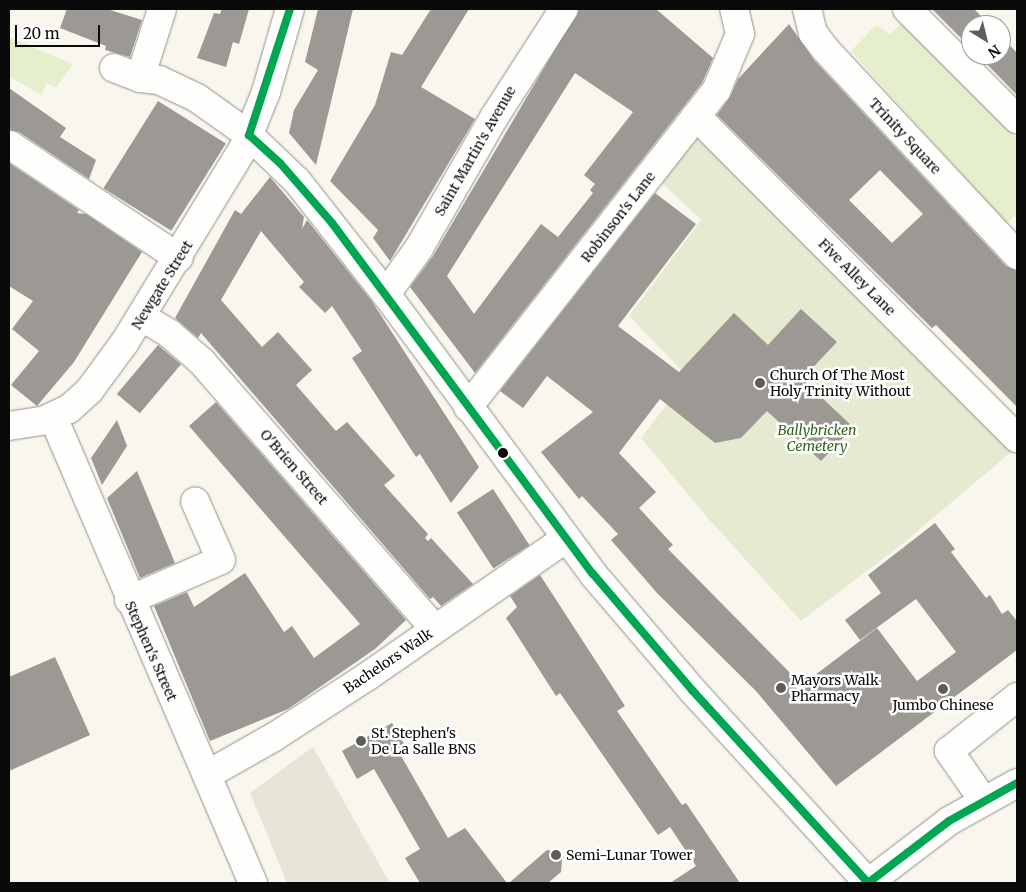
<!DOCTYPE html>
<style>
body{margin:0}
#map{position:relative;width:1026px;height:892px;overflow:hidden;background:#f9f6ed;font-family:Merriweather,serif}
div>[style]{position:absolute}
[style*='--x']{left:calc(var(--x)*1px);top:calc(var(--y)*1px);width:calc(var(--w)*1px);rotate:calc(var(--a)*1deg)}
.green>*{inset:0;background:#e5efcb}
.cemetery>*{inset:0;background:#e6ead0}
.plaza>*{inset:0;background:#e9e4d8}
.building>*{inset:0;background:#9c9893;transform-origin:0 0}
.roads{filter:drop-shadow(0 0 1px #92908c) drop-shadow(0 0 1px #92908c)}
.minor>*{height:28px;margin:-14px;padding:0 14px;transform-origin:14px;border-radius:14px;background:#fefefc}
.bus-1>*{height:8px;margin:-4px;padding:0 4px;transform-origin:4px;border-radius:4px;background:#00a651}
.dots>*{width:14px;height:14px;translate:-50% -50%;box-sizing:border-box;border:2px solid #fff;border-radius:50%}
span{translate:-50% -50%;white-space:nowrap;text-align:center;line-height:1.15;-webkit-text-stroke:5px #fff;paint-order:stroke}
.street-label{font-size:14px;color:#0a0a0a}
.poi-label{font-size:14px;color:#0a0a0a}
.left{translate:0 -50%;text-align:left}
.park-label{font-size:14px;color:#2f6319;font-style:italic}
.frame{position:absolute;inset:0;border:10px solid #0a0a0a;pointer-events:none}
.north{position:absolute;left:961px;top:15px;width:50px;height:50px;box-sizing:border-box;background:#fff;border:1px solid #9d9d9d;border-radius:50%;rotate:144deg;font-size:14px;font-weight:700;line-height:20px;text-align:center;color:#0a0a0a}
.north::after{content:'';display:block;margin:auto;width:18px;height:22px;background:#5e5d59;clip-path:polygon(50% 0,100% 100%,50% 72%,0 100%)}
.scale{position:absolute;left:15px;top:25px;width:85px;height:22px;box-sizing:border-box;border:2px solid #0a0a0a;border-top:0;padding-left:6px;font-size:15px;line-height:18px;white-space:nowrap;color:#0a0a0a;-webkit-text-stroke:4px #fff;paint-order:stroke}
</style>
<div id="map">
<div class="green">
<div style="clip-path:polygon(902px 23px,1017px 138px,1017px 213px,1006px 224px,851px 51px,876px 25px,890px 34px)"></div>
<div style="clip-path:polygon(9px 37px,73px 64px,56px 88px,47px 83px,41px 95px,9px 76px)"></div>
</div>
<div class="cemetery">
<div style="clip-path:polygon(694px 131px,1017px 447px,901px 545px,801px 621px,706px 516px,641px 438px,688px 377px,629px 316px,701px 220px,658px 179px)"></div>
</div>
<div class="plaza">
<div style="clip-path:polygon(313px 747px,390px 883px,287px 883px,250px 793px)"></div>
</div>
<div class="building">
<div style="clip-path:polygon(67px 9px,107px 9px,142px 20px,130px 57px,105px 50px,106px 46px,60px 28px)"></div>
<div style="clip-path:polygon(222px 9px,249px 9px,239px 44px,233px 42px,226px 67px,197px 58px,214px 13px,220px 14px)"></div>
<div style="clip-path:polygon(318px 9px,353px 9px,316px 165px,289px 133px,294px 110px,318px 70px,305px 62px)"></div>
<div style="clip-path:polygon(431px 9px,469px 9px,421px 87px,475px 119px,390px 261px,373px 238px,378px 230px,330px 181px,375px 105px,391px 52px,402px 55px)"></div>
<div style="clip-path:polygon(evenodd,579px 9px,656px 9px,713px 58px,702px 83px,475px 373px,410px 287px,433px 256px,579px 9px,575px 73px,633px 112px,584px 175px,595px 184px,590px 190px,593px 193px,558px 237px,541px 224px,474px 314px,447px 276px,575px 73px)"></div>
<div style="clip-path:polygon(932px 9px,974px 9px,990px 25px,971px 25px,971px 48px)"></div>
<div style="clip-path:polygon(evenodd,789px 24px,814px 60px,1006px 266px,1017px 271px,1017px 407px,936px 325px,932px 328px,717px 115px,730px 97px,738px 79px,789px 24px,880px 170px,923px 214px,892px 243px,849px 200px,880px 170px)"></div>
<div style="clip-path:polygon(1001px 36px,1017px 53px,1017px 95px,978px 55px,1001px 55px)"></div>
<div style="clip-path:polygon(9px 88px,66px 128px,60px 137px,96px 160px,89px 179px,19px 132px,9px 130px)"></div>
<div style="left:158px;top:101px;width:80px;height:103px;rotate:32deg"></div>
<div style="clip-path:polygon(9px 163px,79px 210px,77px 213px,86px 214px,142px 252px,74px 362px,37px 406px,11px 385px,39px 351px,12px 329px,33px 301px,9px 286px)"></div>
<div style="clip-path:polygon(270px 177px,304px 217px,302px 229px,307px 220px,371px 300px,479px 467px,451px 503px,420px 454px,416px 457px,352px 358px,362px 351px,332px 306px,325px 313px,299px 287px,304px 282px,261px 231px,221px 300px,262px 347px,278px 332px,312px 370px,296px 385px,336px 431px,347px 422px,395px 476px,384px 485px,428px 534px,425px 538px,428px 541px,431px 538px,473px 584px,441px 606px,433px 597px,430px 599px,201px 333px,198px 338px,175px 318px,235px 210px,241px 214px)"></div>
<div style="clip-path:polygon(655px 193px,696px 224px,618px 326px,679px 372px,734px 313px,768px 345px,801px 309px,837px 342px,802px 379px,853px 427px,821px 461px,767px 411px,741px 438px,715px 443px,660px 399px,619px 453px,656px 492px,639px 508px,673px 545px,668px 549px,802px 685px,877px 628px,917px 681px,956px 652px,916px 599px,860px 640px,845px 620px,881px 593px,868px 575px,935px 523px,955px 549px,951px 552px,986px 598px,990px 595px,1002px 614px,1008px 610px,1017px 621px,1017px 650px,836px 786px,756px 691px,657px 593px,611px 540px,618px 534px,582px 496px,579px 499px,541px 452px,593px 412px,547px 376px,523px 408px,500px 391px)"></div>
<div style="left:158px;top:345px;width:30px;height:64px;rotate:40deg"></div>
<div style="clip-path:polygon(216px 402px,406px 620px,375px 649px,288px 709px,210px 741px,154px 606px,187px 592px,194px 607px,245px 573px,284px 632px,292px 626px,314px 658px,360px 624px,189px 426px)"></div>
<div style="clip-path:polygon(117px 420px,127px 446px,102px 485px,91px 458px)"></div>
<div style="clip-path:polygon(137px 471px,175px 563px,140px 578px,107px 498px)"></div>
<div style="left:493px;top:489px;width:67px;height:43px;rotate:57deg"></div>
<div style="clip-path:polygon(540px 575px,625px 706px,617px 711px,682px 805px,686px 803px,740px 883px,670px 883px,696px 866px,670px 827px,658px 835px,560px 693px,556px 696px,506px 618px,517px 607px,510px 596px)"></div>
<div style="clip-path:polygon(55px 657px,90px 735px,9px 771px,9px 677px)"></div>
<div style="clip-path:polygon(392px 723px,407px 749px,400px 754px,448px 838px,465px 828px,507px 883px,420px 883px,405px 858px,420px 849px,374px 769px,357px 779px,342px 751px)"></div>
<div style="clip-path:polygon(547px 850px,556px 852px,562px 859px,561px 872px,548px 883px,509px 883px)"></div>
</div>
<div class="roads">
<div class="minor">
<div style="--x:807;--y:9;--w:25;--a:76"></div>
<div style="--x:813;--y:33;--w:20;--a:53"></div>
<div style="--x:825;--y:49;--w:282;--a:47"></div>
<div style="--x:907;--y:9;--w:156;--a:45"></div>
<div style="--x:114;--y:68;--w:28;--a:21"></div>
<div style="--x:140;--y:78;--w:19;--a:6"></div>
<div style="--x:159;--y:80;--w:42;--a:25.3"></div>
<div style="--x:197;--y:98;--w:64;--a:35.4"></div>
<div style="--x:249;--y:135;--w:66;--a:43.8"></div>
<div style="--x:297;--y:181;--w:144;--a:51.8"></div>
<div style="--x:386;--y:294;--w:348;--a:53.5"></div>
<div style="--x:593;--y:574;--w:153;--a:49.5"></div>
<div style="--x:692;--y:690;--w:261;--a:47.6"></div>
<div style="--x:140;--y:78;--w:72;--a:-72.3"></div>
<div style="--x:696;--y:116;--w:455;--a:45.1"></div>
<div style="--x:10;--y:145;--w:203;--a:33.8"></div>
<div style="--x:386;--y:294;--w:57;--a:-54.3"></div>
<div style="--x:419;--y:248;--w:152;--a:-60.1"></div>
<div style="--x:495;--y:116;--w:127;--a:-57.2"></div>
<div style="--x:142;--y:317;--w:33;--a:31"></div>
<div style="--x:170;--y:334;--w:43;--a:41.2"></div>
<div style="--x:202;--y:362;--w:354;--a:48.9"></div>
<div style="--x:468;--y:407;--w:402;--a:-51.9"></div>
<div style="--x:716;--y:91;--w:62;--a:-67.2"></div>
<div style="--x:740;--y:34;--w:26;--a:-103"></div>
<div style="--x:53;--y:417;--w:507;--a:66.77"></div>
<div style="--x:9;--y:426;--w:36;--a:-9"></div>
<div style="--x:45;--y:420;--w:26;--a:-25"></div>
<div style="--x:69;--y:409;--w:27;--a:-42"></div>
<div style="--x:89;--y:391;--w:61;--a:-53.7"></div>
<div style="--x:125;--y:342;--w:226;--a:-58.6"></div>
<div style="--x:243;--y:149;--w:61;--a:-68"></div>
<div style="--x:266;--y:92;--w:86;--a:-73.9"></div>
<div style="--x:129;--y:600;--w:100;--a:-23.5"></div>
<div style="--x:221;--y:560;--w:64;--a:-113.8"></div>
<div style="--x:207;--y:775;--w:77;--a:-29.6"></div>
<div style="--x:274;--y:737;--w:112;--a:-33"></div>
<div style="--x:368;--y:676;--w:240;--a:-34.8"></div>
<div style="--x:983;--y:800;--w:60;--a:-124.8"></div>
<div style="--x:949;--y:751;--w:87;--a:-38.5"></div>
<div style="--x:868;--y:883;--w:102;--a:-37.4"></div>
<div style="--x:949;--y:821;--w:78;--a:-29.2"></div>
</div>
</div>
<div class="bus-1">
<div style="--x:290;--y:9;--w:133;--a:108"></div>
<div style="--x:249;--y:135;--w:42;--a:42.1"></div>
<div style="--x:280;--y:163;--w:79;--a:49.1"></div>
<div style="--x:332;--y:223;--w:437;--a:53.4"></div>
<div style="--x:593;--y:574;--w:153;--a:49.5"></div>
<div style="--x:692;--y:690;--w:261;--a:47.6"></div>
<div style="--x:868;--y:883;--w:102;--a:-37.4"></div>
<div style="--x:949;--y:821;--w:78;--a:-29.2"></div>
</div>
<div class="dots">
<div style="left:760px;top:383px;background:#5e5d59"></div>
<div style="left:503px;top:453px;background:#0a0a0a"></div>
<div style="left:781px;top:688px;background:#5e5d59"></div>
<div style="left:943px;top:689px;background:#5e5d59"></div>
<div style="left:361px;top:741px;background:#5e5d59"></div>
<div style="left:556px;top:855px;background:#5e5d59"></div>
</div>
<div class="street-label">
<span style="left:905px;top:136px;rotate:47deg">Trinity Square</span>
<span style="left:475px;top:151px;rotate:-60deg">Saint Martin's Avenue</span>
<span style="left:618px;top:217px;rotate:-52deg">Robinson's Lane</span>
<span style="left:857px;top:277px;rotate:45deg">Five Alley Lane</span>
<span style="left:162px;top:285px;rotate:-58deg">Newgate Street</span>
<span style="left:294px;top:467px;rotate:49deg">O'Brien Street</span>
<span style="left:151px;top:651px;rotate:66deg">Stephen's Street</span>
<span style="left:388px;top:661px;rotate:-34deg">Bachelors Walk</span>
</div>
<div class="poi-label">
<span class="left" style="left:770px;top:383px">Church Of The Most<br>Holy Trinity Without</span>
<span class="left" style="left:791px;top:688px">Mayors Walk<br>Pharmacy</span>
<span style="left:943px;top:705px">Jumbo Chinese</span>
<span class="left" style="left:371px;top:741px">St. Stephen's<br>De La Salle BNS</span>
<span class="left" style="left:566px;top:855px">Semi-Lunar Tower</span>
</div>
<div class="park-label">
<span style="left:817px;top:438px">Ballybricken<br>Cemetery</span>
</div>
<div class="frame"></div>
<div class="north">N</div>
<div class="scale">20 m</div>
</div>
